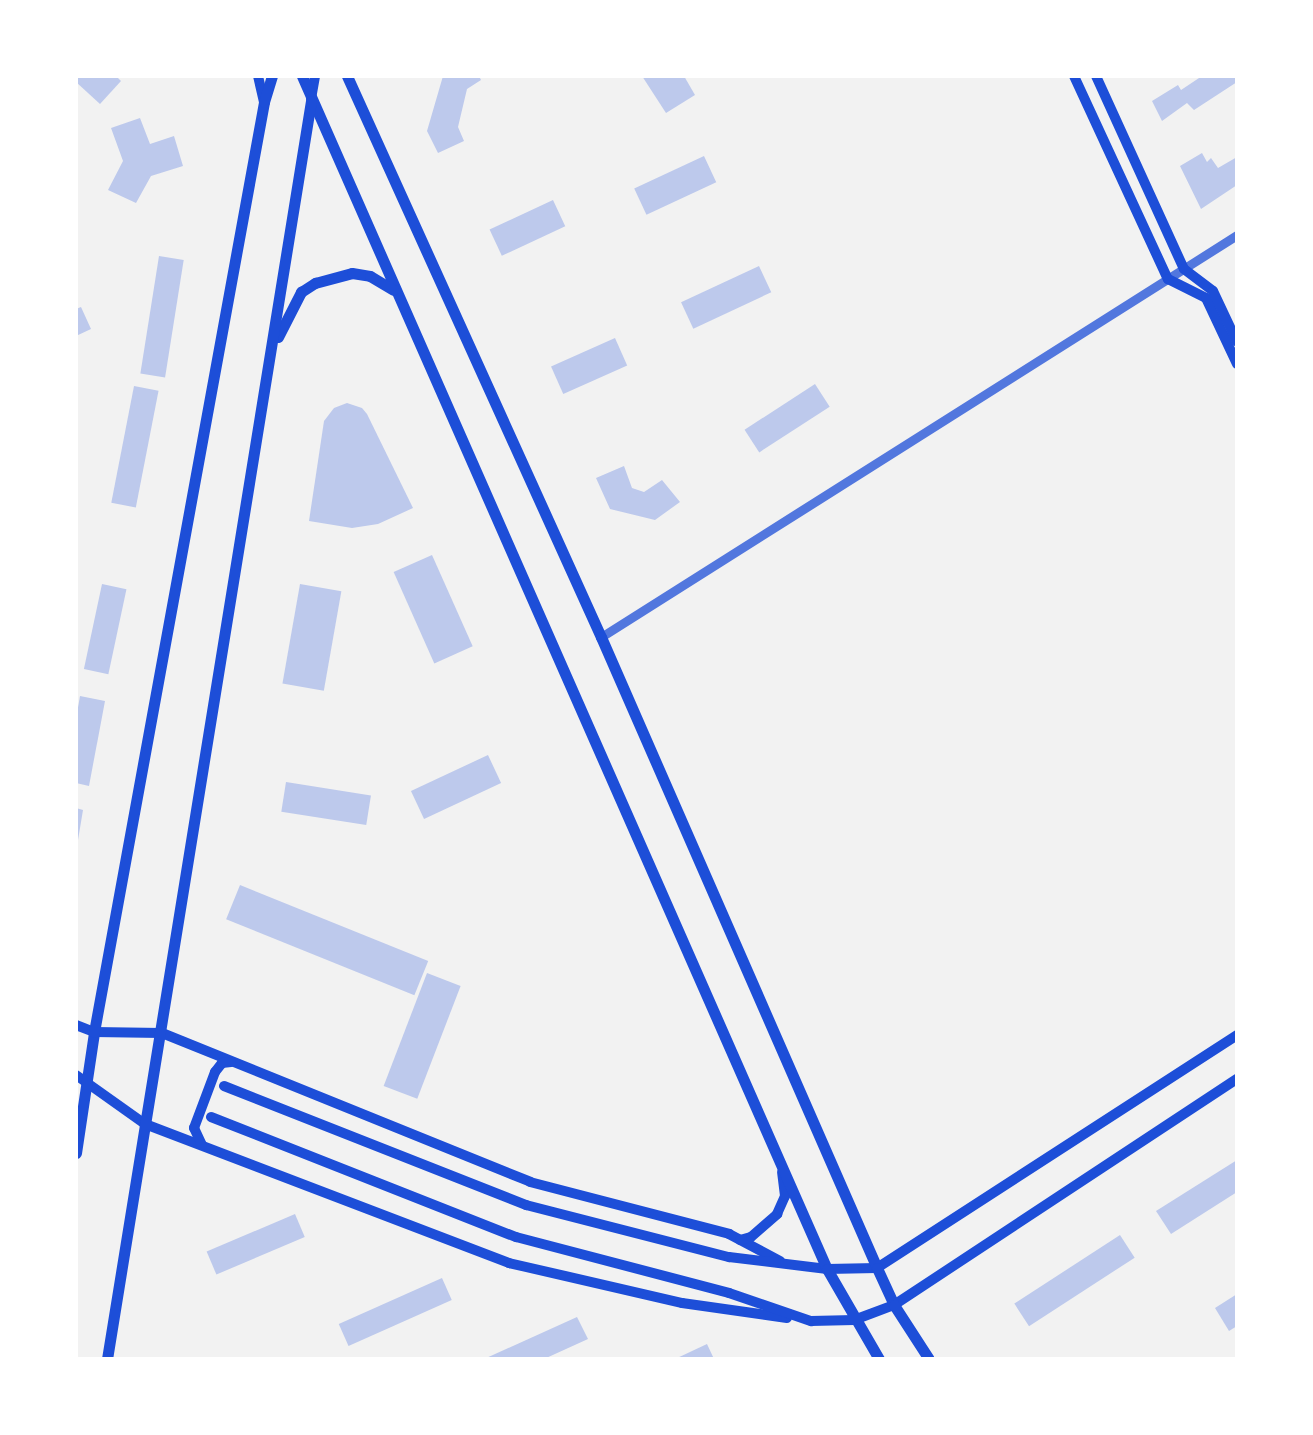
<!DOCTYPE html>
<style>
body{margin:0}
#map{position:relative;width:1313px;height:1435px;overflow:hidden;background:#f2f2f2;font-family:"Varela Round",sans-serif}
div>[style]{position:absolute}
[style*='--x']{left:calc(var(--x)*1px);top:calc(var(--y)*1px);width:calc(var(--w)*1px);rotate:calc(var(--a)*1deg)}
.building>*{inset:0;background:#bdc9ec;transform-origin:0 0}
.tertiary>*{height:9px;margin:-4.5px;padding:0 4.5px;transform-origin:4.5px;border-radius:4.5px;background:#5277de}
.secondary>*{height:10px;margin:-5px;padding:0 5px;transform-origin:5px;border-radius:5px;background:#1d4ed8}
.primary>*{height:11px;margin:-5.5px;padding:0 5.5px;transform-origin:5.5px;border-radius:5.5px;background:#1d4ed8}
span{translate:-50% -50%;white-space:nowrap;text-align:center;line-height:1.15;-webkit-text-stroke:6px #fff;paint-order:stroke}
.frame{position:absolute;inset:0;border:78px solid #fff;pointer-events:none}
</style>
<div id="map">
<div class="building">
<div style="clip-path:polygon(76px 76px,116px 76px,121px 81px,100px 104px,76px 82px)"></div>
<div style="clip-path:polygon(443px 76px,479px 76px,481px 80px,467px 89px,458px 127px,464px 141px,438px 153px,427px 131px)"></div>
<div style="clip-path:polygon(642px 76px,684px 76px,695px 95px,666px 113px)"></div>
<div style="clip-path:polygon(1202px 76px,1237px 76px,1237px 82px,1194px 110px,1187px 103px,1162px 121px,1152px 101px,1178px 85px,1181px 90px)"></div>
<div style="clip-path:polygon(140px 118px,150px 144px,174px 136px,183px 166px,151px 176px,136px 203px,108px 190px,123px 161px,111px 128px)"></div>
<div style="clip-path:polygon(1202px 153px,1207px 162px,1211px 158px,1218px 168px,1237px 157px,1237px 185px,1201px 209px,1180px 166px)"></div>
<div style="left:704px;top:156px;width:29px;height:77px;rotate:65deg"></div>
<div style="left:553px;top:200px;width:29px;height:70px;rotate:65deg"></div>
<div style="left:159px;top:256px;width:25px;height:119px;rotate:9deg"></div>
<div style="left:759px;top:266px;width:29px;height:86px;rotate:65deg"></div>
<div style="clip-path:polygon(81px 307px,91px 329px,76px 336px,76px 309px)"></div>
<div style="left:615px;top:338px;width:30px;height:70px;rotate:66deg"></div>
<div style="left:815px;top:384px;width:27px;height:84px;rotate:57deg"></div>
<div style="left:134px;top:386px;width:25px;height:119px;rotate:11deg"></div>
<div style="clip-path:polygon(347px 403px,362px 408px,367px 414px,413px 508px,378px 524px,352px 528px,309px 521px,324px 421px,334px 408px)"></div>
<div style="clip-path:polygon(624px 466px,632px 488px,644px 492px,662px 480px,680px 502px,655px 520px,610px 509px,596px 478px)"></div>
<div style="left:432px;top:555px;width:100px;height:42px;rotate:66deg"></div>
<div style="left:102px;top:584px;width:25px;height:87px;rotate:12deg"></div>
<div style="left:300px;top:584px;width:42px;height:101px;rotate:10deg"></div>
<div style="clip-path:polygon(80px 696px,105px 701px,89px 786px,76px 783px,76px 719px)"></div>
<div style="left:488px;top:755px;width:31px;height:85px;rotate:65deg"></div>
<div style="left:286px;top:782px;width:86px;height:30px;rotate:9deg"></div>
<div style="clip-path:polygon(76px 808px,83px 810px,78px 840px,76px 840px)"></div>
<div style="left:240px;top:885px;width:203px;height:37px;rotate:22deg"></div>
<div style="left:427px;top:973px;width:36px;height:121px;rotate:21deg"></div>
<div style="clip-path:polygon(1237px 1160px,1237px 1192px,1171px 1234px,1156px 1211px)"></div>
<div style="left:295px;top:1214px;width:25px;height:96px;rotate:67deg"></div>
<div style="left:1120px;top:1235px;width:27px;height:126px;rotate:57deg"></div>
<div style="left:442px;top:1278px;width:24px;height:113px;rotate:66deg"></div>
<div style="clip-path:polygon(1237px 1294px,1237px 1326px,1229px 1331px,1215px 1308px)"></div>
<div style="clip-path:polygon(577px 1317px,588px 1339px,544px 1359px,484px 1359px)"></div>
<div style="clip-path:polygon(707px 1344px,714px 1359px,675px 1359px)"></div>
</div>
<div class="tertiary">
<div style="--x:601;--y:637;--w:752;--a:-32.3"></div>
</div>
<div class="secondary">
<div style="--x:258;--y:76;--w:26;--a:77"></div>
<div style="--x:1074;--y:76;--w:224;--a:65.2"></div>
<div style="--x:1168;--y:279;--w:42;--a:26.6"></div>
<div style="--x:1206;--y:298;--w:73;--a:64.8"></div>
<div style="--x:1096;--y:76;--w:212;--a:65.5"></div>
<div style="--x:1184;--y:269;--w:36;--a:37"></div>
<div style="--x:1213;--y:291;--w:56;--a:64.8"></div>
<div style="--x:311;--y:99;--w:23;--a:-80"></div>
<div style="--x:76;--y:1025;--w:19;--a:21"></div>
<div style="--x:94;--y:1032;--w:68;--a:0.8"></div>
<div style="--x:162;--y:1033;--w:397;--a:22"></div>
<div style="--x:530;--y:1182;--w:206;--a:14.6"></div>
<div style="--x:729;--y:1234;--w:58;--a:27.9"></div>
<div style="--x:76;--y:1075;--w:85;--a:35.4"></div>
<div style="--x:145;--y:1124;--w:390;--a:20.9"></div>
<div style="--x:509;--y:1263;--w:178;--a:13"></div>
<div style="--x:682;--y:1303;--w:106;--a:8.1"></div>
<div style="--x:224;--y:1086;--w:325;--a:21.5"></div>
<div style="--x:526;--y:1205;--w:210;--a:14.4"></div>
<div style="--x:729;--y:1257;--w:99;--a:7"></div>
<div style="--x:827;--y:1269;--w:50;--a:-1.1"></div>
<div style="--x:877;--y:1268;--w:429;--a:-32.9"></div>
<div style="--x:211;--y:1117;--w:328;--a:21.5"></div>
<div style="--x:516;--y:1237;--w:220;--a:14.7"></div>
<div style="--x:729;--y:1293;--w:87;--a:18.9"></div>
<div style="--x:811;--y:1321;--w:43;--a:-1.3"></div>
<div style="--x:854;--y:1320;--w:43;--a:-20.6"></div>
<div style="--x:894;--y:1305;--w:411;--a:-33.4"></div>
<div style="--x:202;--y:1145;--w:19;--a:-115"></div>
<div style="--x:194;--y:1128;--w:60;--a:-69.4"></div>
<div style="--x:215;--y:1072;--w:11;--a:-52"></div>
<div style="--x:222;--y:1063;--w:9;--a:-6"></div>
<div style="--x:740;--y:1240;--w:11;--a:-15"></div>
<div style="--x:751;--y:1237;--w:35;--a:-41"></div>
<div style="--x:777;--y:1214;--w:20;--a:-66"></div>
<div style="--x:785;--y:1196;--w:24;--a:-97"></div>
</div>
<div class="primary">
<div style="--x:302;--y:76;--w:1303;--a:66.25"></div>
<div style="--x:827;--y:1269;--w:104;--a:60"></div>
<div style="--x:347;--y:76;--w:616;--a:65.64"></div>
<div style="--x:601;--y:637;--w:689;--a:66.38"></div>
<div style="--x:877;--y:1268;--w:41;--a:65.3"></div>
<div style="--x:894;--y:1305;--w:64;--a:57.1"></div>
<div style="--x:278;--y:337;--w:51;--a:-62.9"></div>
<div style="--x:301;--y:292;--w:17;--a:-33"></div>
<div style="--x:315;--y:283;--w:38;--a:-15"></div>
<div style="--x:352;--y:273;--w:18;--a:9"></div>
<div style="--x:370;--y:276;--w:27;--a:31"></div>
<div style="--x:76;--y:1153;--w:122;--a:-81.5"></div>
<div style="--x:94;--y:1032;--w:945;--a:-79.64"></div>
<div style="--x:264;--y:102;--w:27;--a:-73"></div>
<div style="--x:107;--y:1359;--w:1274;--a:-80.79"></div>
</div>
<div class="frame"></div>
</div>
